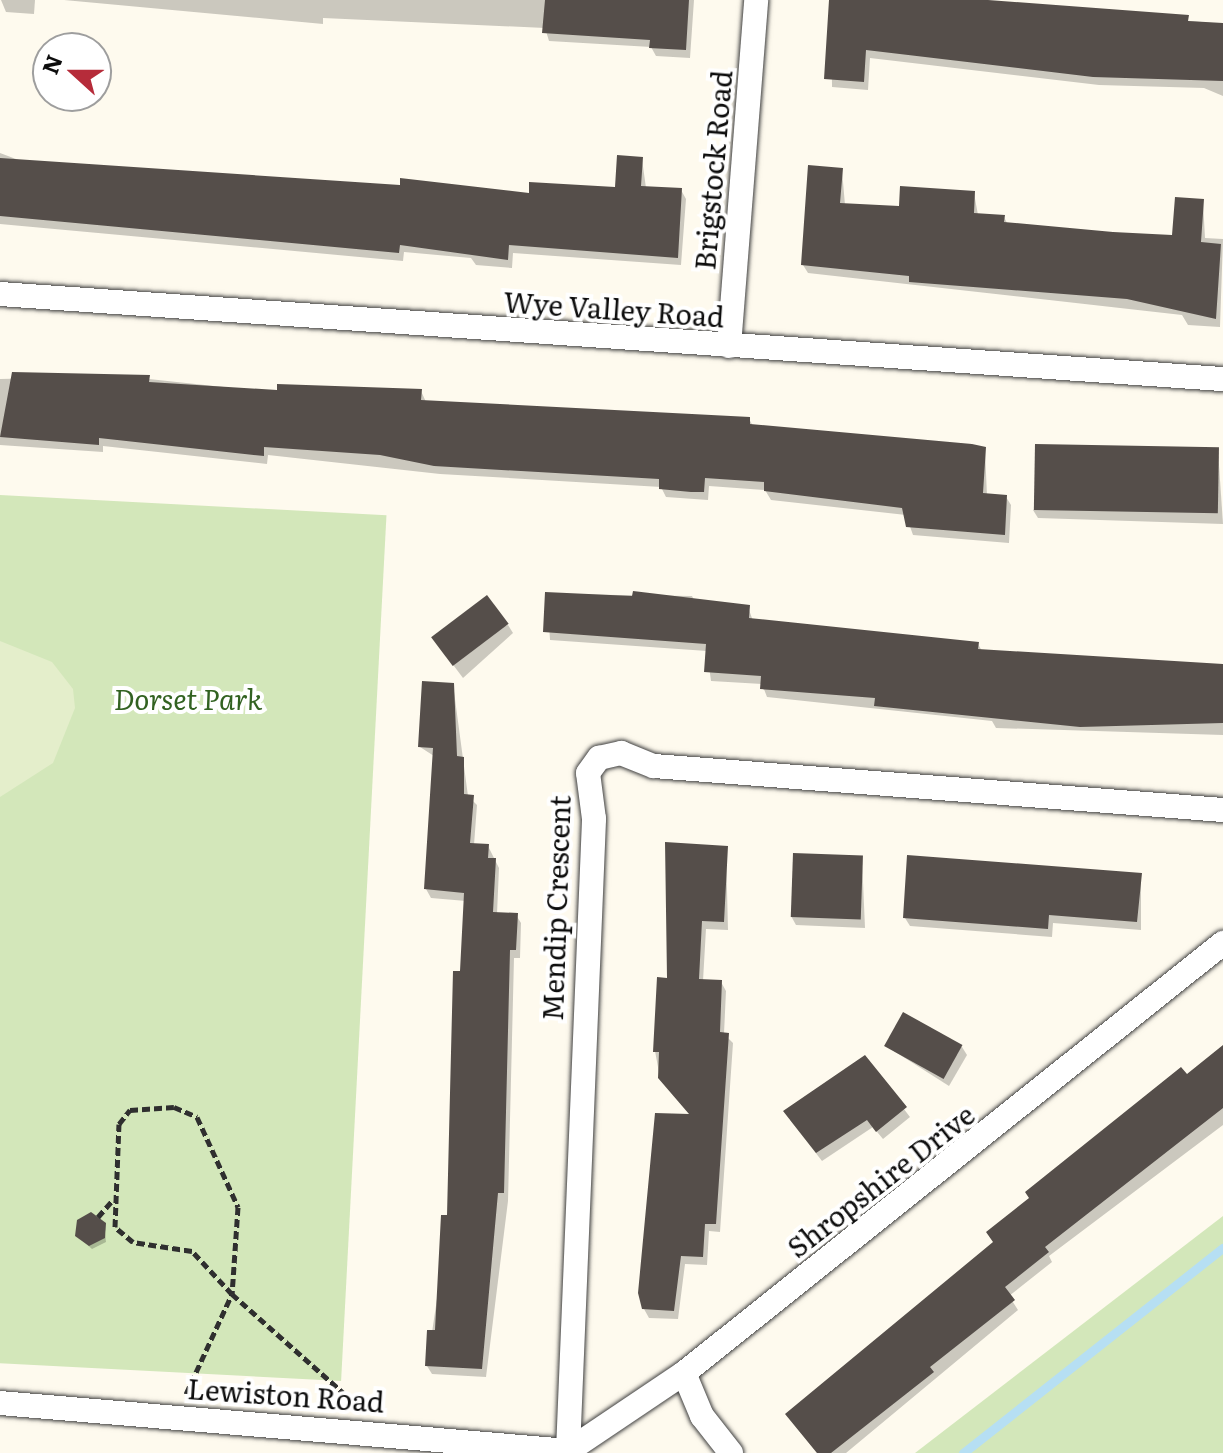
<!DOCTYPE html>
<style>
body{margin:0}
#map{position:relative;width:1223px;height:1453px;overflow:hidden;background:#fefaee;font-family:Literata,serif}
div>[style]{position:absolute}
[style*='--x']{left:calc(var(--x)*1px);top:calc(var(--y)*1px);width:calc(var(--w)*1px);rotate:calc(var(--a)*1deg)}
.green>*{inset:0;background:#d3e7ba;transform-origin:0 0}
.pitch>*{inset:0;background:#e4eecb}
.shadow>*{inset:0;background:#0003}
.stream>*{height:9px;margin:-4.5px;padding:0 4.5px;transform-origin:4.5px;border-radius:4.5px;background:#b6dff3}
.building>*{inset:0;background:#554e4a;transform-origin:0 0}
.path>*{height:5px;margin-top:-2.5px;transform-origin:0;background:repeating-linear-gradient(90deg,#2f2f2f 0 8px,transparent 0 12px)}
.roads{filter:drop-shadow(0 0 2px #404040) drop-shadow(0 0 2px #404040)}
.street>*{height:24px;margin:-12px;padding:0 12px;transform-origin:12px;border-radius:12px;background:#fff}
span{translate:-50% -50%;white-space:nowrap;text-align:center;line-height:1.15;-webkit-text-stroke:8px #fff;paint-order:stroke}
.street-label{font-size:28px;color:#0d0d0d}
.park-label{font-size:28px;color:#326221;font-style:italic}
.north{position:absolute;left:32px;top:32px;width:80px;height:80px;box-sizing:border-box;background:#fff;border:2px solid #9e9e9e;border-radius:50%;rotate:291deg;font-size:22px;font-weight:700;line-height:32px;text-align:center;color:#0d0d0d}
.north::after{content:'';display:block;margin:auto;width:28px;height:36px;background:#b62c3a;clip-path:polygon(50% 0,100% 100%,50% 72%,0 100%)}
</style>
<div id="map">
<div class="green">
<div style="left:0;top:495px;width:387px;height:867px;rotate:3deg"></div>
<div style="clip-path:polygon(1223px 1216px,1223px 1453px,915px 1453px)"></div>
</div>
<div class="pitch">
<div style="clip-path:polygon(0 641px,52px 662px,73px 689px,75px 708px,53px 763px,0 797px)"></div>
</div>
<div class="shadow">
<div style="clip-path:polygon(1px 0,35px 0,34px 14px,6px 12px)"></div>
<div style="clip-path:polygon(64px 0,694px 0,690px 58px,656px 56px,651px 47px,549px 41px,545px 28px,323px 18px,323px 24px)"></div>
<div style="clip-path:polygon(831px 0,960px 0,1223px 24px,1223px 96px,1204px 88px,1099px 85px,870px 58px,868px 90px,832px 87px)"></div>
<div style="clip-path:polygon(0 153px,24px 162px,531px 196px,617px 189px,642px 159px,646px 188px,681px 190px,686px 199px,681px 265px,513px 253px,512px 268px,476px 265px,471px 258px,404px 252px,403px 261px,0 224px)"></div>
<div style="clip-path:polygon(842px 170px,845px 205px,901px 209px,974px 193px,978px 215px,1004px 217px,1008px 225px,1174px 237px,1203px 201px,1205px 238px,1223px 239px,1220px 327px,1188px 325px,1182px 315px,808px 273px,803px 265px)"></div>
<div style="clip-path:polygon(121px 376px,278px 393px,421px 391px,426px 402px,749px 419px,753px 426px,985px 449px,987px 496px,1006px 497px,1011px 505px,1009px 543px,913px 535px,906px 515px,771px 500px,765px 490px,709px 486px,708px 500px,666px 497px,661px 487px,440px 474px,268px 455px,267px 464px,103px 446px,103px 452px,0 445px,0 379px)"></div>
<div style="clip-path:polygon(1218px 450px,1223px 524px,1038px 518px,1033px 510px)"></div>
<div style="clip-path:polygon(547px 594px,692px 596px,696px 604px,748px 607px,753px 621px,978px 644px,982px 651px,1223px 666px,1223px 735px,996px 728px,992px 721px,767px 697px,762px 684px,711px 681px,707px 651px,550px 640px)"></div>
<div style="clip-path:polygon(508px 625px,513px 633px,463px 678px,439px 646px)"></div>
<div style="clip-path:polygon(453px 684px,468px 796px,477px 805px,474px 845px,488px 846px,499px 868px,497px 914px,516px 915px,521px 923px,520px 958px,514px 958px,508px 1201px,486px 1377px,432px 1374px,427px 1366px,449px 1218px,466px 901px,431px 898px,426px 889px,434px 756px,420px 747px)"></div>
<div style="clip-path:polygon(726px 848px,728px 930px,706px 929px,703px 981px,721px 982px,726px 991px,724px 1034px,733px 1043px,720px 1232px,709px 1231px,707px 1265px,685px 1264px,678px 1319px,649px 1318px,644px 1309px,691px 1116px,660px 1078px,655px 1051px,669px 980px)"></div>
<div style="clip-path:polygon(862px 858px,865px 928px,796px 925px,791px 916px)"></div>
<div style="clip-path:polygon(1141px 875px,1141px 930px,1053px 923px,1052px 937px,910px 926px,905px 918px)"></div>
<div style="clip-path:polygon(886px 1046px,962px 1047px,967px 1055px,949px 1086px)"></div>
<div style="clip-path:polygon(1223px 1047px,1223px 1125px,1049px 1256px,1052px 1262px,1009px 1296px,1018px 1310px,846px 1453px,817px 1453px,793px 1423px)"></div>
<div style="clip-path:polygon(864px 1057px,910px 1117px,883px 1139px,873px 1127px,822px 1161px,790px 1120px)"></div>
<div style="clip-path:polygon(104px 1224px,106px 1242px,92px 1249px,77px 1236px)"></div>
</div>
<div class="stream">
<div style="--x:963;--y:1453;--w:331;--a:-38.3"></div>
</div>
<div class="building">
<div style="clip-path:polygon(545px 0,689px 0,686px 50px,649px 48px,650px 40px,542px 33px)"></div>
<div style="clip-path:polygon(829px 0,988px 0,1189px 15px,1188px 21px,1223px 23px,1223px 81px,1093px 77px,866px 50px,864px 82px,824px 79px)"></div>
<div style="clip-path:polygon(617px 155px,643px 157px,641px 186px,682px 188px,678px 258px,509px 245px,508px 260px,400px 245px,399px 253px,0 216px,0 158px,400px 185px,400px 178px,529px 193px,529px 182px,615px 187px)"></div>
<div style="clip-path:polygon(808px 165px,843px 168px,840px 203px,899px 206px,900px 186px,975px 191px,974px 213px,1005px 215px,1004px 222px,1113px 232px,1172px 235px,1175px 197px,1204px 199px,1201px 242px,1221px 244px,1216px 319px,1127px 299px,909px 282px,909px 276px,801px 265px)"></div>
<div style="clip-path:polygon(12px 372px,150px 375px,149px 382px,277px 390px,277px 384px,422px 389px,421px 400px,750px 417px,750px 424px,972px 444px,986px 447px,983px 493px,1007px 495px,1005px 535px,906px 527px,902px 508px,764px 491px,764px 482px,705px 478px,704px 492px,691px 492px,659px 489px,659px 479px,434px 466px,380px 455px,264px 447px,264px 456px,99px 438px,99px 445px,0 437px)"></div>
<div style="left:1035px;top:444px;width:184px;height:66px;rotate:1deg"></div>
<div style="clip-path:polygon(633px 591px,750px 605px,749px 618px,979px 642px,978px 649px,1223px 664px,1223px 723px,1080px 727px,874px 706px,875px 698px,760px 689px,761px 676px,704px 672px,706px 644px,543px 632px,545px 592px,632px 596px)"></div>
<div style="left:487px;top:595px;width:36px;height:70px;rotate:53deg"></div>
<div style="clip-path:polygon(422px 681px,454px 683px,457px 756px,464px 757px,464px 794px,474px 795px,470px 843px,489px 844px,488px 858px,496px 858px,493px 912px,518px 913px,516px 950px,510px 950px,504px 1193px,498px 1193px,482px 1369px,425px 1366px,427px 1330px,435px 1330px,441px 1215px,447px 1215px,453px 971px,460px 971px,464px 893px,424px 889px,433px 748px,418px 747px)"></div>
<div style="clip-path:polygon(665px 842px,728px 846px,724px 922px,702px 921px,699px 979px,722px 980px,720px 1032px,729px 1033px,716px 1224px,705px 1224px,703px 1257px,681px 1256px,674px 1311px,642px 1309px,638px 1293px,655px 1113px,689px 1114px,658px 1078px,659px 1052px,653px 1052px,657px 977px,667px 978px)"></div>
<div style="left:793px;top:853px;width:70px;height:64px;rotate:2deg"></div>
<div style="clip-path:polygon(907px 855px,1142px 873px,1137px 922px,1049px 915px,1048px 929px,903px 918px)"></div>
<div style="left:903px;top:1012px;width:68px;height:39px;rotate:29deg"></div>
<div style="clip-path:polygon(1223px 1045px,1223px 1108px,1045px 1247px,1049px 1252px,1005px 1287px,1015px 1300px,930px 1367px,934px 1372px,831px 1453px,817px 1453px,785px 1414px,993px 1242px,986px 1232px,1029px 1198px,1025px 1192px,1181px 1067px,1187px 1074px)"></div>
<div style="clip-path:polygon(865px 1055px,907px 1107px,876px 1132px,867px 1120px,816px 1153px,783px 1111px)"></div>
<div style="clip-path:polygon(91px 1212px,106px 1223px,105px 1238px,89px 1246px,75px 1236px,77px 1220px)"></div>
</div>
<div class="path">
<div style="--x:174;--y:1107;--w:25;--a:23"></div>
<div style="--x:197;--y:1117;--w:99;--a:65.5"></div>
<div style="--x:238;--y:1207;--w:87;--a:93.9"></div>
<div style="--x:232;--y:1294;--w:59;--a:-132.9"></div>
<div style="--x:192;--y:1251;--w:60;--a:-171.3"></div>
<div style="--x:133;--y:1242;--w:23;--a:-140"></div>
<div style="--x:115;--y:1227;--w:103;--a:-87.8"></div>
<div style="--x:119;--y:1124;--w:18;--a:-52"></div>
<div style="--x:130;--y:1110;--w:44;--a:-3.9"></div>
<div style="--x:98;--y:1217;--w:23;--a:-49"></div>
<div style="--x:186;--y:1394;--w:110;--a:-65.3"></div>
<div style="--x:232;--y:1294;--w:167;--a:41.6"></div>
</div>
<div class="roads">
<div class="street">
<div style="--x:0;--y:294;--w:1226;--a:3.98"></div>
<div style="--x:729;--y:346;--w:347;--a:-85.5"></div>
<div style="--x:684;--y:1373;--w:47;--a:67.3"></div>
<div style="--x:702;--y:1416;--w:47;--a:51.9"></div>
<div style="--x:0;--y:1403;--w:570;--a:4.83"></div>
<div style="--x:568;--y:1451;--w:633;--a:-87.64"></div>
<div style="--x:594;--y:819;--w:46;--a:-97.4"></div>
<div style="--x:588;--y:773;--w:19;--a:-54"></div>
<div style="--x:599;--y:758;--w:23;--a:-13"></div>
<div style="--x:621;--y:753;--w:35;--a:22"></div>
<div style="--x:654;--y:766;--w:571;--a:4.42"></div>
<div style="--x:565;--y:1453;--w:143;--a:-33.9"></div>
<div style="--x:684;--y:1373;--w:690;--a:-38.58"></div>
</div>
</div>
<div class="street-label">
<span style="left:712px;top:170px;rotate:-85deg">Brigstock Road</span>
<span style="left:614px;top:308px;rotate:4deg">Wye Valley Road</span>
<span style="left:555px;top:908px;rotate:-88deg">Mendip Crescent</span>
<span style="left:880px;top:1180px;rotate:-38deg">Shropshire Drive</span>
<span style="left:286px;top:1394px;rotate:4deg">Lewiston Road</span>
</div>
<div class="park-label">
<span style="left:188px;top:698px">Dorset Park</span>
</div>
<div class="north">N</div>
</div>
